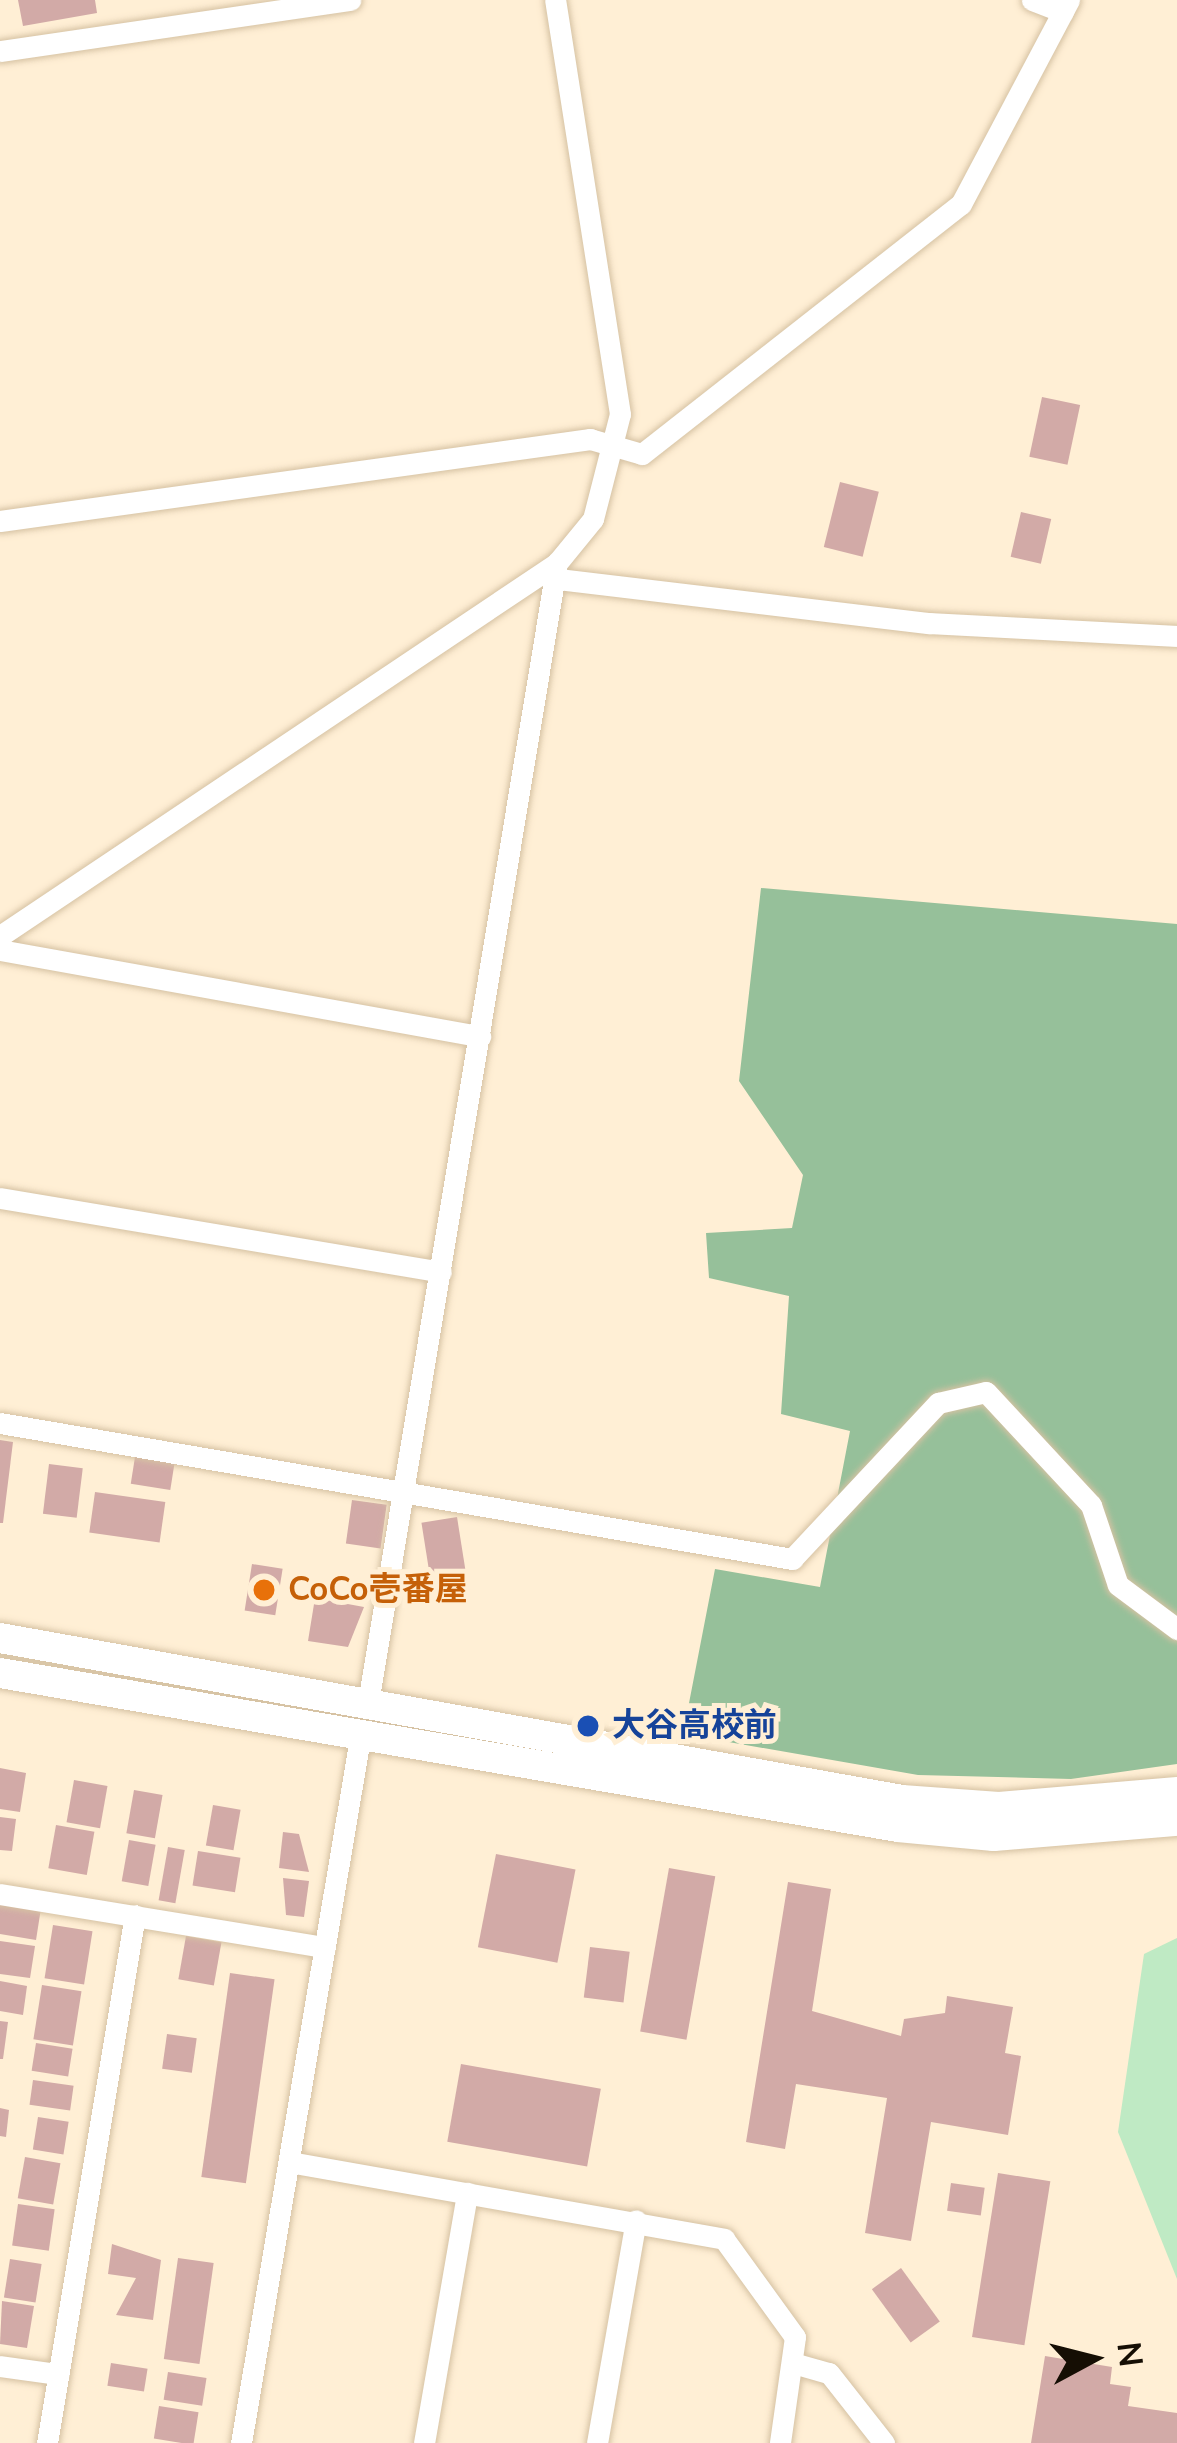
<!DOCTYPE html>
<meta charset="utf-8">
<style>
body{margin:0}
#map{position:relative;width:1177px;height:2443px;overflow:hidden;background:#ffefd5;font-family:"Nunito Sans","Noto Sans JP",sans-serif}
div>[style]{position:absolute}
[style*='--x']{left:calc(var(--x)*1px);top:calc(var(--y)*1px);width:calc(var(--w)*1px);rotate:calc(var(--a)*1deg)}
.green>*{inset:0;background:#bfeac4}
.forest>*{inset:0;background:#96c09a}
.building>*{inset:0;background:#d2aaa7;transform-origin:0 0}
.roads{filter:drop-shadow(0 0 3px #d6c2a3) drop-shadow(0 0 3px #d6c2a3)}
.street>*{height:21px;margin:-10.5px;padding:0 10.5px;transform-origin:10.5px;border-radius:10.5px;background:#fff}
.secondary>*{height:30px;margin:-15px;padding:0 15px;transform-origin:15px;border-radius:15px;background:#fff}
.dots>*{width:33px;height:33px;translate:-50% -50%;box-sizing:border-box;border:6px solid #ffefd5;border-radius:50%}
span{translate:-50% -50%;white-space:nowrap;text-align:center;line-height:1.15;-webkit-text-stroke:10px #ffefd5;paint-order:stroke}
.food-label{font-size:33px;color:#c56008;font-weight:700}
.left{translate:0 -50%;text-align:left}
.transit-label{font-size:33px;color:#164399;font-weight:700}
.north{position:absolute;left:1033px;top:2299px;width:120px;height:120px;-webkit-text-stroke:9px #ffefd5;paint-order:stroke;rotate:83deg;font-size:33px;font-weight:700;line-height:48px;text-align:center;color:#150e04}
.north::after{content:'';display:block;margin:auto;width:42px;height:54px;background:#150e04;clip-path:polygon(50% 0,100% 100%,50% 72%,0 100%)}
</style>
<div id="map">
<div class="green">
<div style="clip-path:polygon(1177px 1938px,1177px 2279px,1118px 2132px,1144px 1954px)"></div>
</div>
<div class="forest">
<div style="clip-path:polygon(761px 888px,1177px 924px,1177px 1764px,1071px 1779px,918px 1775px,683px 1734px,715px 1569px,820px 1587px,850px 1431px,781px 1414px,789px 1296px,709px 1278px,706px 1233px,792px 1228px,803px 1175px,739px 1081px)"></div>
</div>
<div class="building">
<div style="clip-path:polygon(18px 0,95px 0,97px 13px,23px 26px)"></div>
<div style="left:1042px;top:397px;width:39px;height:61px;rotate:12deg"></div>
<div style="left:840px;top:482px;width:40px;height:67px;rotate:14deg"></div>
<div style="left:1021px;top:512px;width:31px;height:46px;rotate:13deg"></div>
<div style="clip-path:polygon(0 1440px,13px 1442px,3px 1523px,0 1523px)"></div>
<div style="left:135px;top:1457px;width:40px;height:27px;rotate:9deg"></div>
<div style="left:49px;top:1464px;width:34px;height:50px;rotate:7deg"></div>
<div style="left:95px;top:1492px;width:71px;height:41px;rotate:8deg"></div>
<div style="left:352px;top:1500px;width:35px;height:44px;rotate:8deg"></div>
<div style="left:457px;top:1517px;width:73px;height:36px;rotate:81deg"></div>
<div style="left:252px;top:1564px;width:31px;height:47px;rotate:9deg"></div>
<div style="clip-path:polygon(315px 1598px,364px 1607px,348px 1647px,308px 1641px)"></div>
<div style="clip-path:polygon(0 1768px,26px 1773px,20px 1812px,0 1809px)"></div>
<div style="left:74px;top:1780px;width:34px;height:43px;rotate:10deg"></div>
<div style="left:134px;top:1790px;width:29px;height:44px;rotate:10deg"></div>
<div style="left:213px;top:1805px;width:28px;height:41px;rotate:10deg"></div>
<div style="clip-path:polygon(0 1817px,16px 1819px,12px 1851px,0 1850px)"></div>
<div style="left:56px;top:1825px;width:39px;height:44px;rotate:10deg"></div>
<div style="clip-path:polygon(283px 1832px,299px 1834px,309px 1872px,279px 1868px)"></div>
<div style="left:129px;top:1840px;width:27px;height:42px;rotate:10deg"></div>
<div style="left:168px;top:1847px;width:17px;height:54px;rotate:10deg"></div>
<div style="left:198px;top:1851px;width:43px;height:35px;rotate:9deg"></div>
<div style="left:496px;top:1854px;width:81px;height:95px;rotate:11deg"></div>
<div style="left:669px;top:1868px;width:47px;height:166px;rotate:10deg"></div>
<div style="clip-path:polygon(283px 1878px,309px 1881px,304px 1917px,286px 1915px)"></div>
<div style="clip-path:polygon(788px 1882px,831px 1889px,812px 2011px,901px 2036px,904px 2019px,945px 2013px,947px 1996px,1013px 2007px,1005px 2053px,1021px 2056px,1008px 2135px,931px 2122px,911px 2241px,865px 2233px,887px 2098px,796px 2084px,785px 2149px,746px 2142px)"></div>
<div style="clip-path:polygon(0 1902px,41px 1908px,36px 1940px,0 1934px)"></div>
<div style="left:53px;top:1925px;width:40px;height:54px;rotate:9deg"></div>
<div style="left:186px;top:1936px;width:36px;height:44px;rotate:10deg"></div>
<div style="clip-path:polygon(0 1941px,35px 1946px,30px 1978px,0 1974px)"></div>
<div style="left:590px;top:1947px;width:40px;height:51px;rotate:7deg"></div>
<div style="left:230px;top:1973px;width:45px;height:206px;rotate:8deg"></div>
<div style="clip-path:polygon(0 1981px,27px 1986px,23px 2015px,0 2011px)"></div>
<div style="left:42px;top:1985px;width:40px;height:55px;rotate:9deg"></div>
<div style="clip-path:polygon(0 2021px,8px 2022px,3px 2059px,0 2059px)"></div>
<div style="left:167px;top:2034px;width:30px;height:35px;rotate:8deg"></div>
<div style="left:36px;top:2043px;width:37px;height:28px;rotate:9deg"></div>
<div style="left:461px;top:2064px;width:142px;height:79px;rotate:10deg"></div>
<div style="left:33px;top:2080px;width:41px;height:25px;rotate:8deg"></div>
<div style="clip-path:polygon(0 2108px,9px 2110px,6px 2137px,0 2136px)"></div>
<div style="left:38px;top:2117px;width:31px;height:33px;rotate:9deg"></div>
<div style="left:25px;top:2157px;width:36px;height:42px;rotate:10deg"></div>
<div style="left:998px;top:2173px;width:53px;height:166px;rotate:9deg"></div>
<div style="left:951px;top:2183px;width:34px;height:28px;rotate:8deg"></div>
<div style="left:18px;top:2204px;width:37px;height:42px;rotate:8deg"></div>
<div style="clip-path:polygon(112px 2244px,161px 2260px,153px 2320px,116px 2315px,136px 2278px,108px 2274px)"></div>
<div style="left:178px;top:2258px;width:36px;height:102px;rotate:8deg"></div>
<div style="left:10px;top:2259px;width:32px;height:39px;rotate:9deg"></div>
<div style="left:901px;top:2268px;width:66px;height:36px;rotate:54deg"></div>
<div style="clip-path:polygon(2px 2301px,34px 2306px,27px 2348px,0 2344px)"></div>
<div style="clip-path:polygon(1045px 2356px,1112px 2367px,1110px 2384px,1131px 2387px,1128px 2406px,1177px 2413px,1177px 2443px,1031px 2443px)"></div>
<div style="left:111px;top:2363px;width:37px;height:23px;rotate:9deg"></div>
<div style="left:168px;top:2372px;width:39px;height:28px;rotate:9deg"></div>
<div style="left:159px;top:2406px;width:40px;height:33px;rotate:9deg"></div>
</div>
<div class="roads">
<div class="street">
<div style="--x:1032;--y:0;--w:33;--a:21"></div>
<div style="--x:0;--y:51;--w:354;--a:-8.3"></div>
<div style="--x:0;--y:521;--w:596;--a:-7.91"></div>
<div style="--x:590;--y:439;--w:54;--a:16.1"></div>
<div style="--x:642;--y:454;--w:405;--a:-38.1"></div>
<div style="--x:961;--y:204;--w:231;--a:-62.1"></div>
<div style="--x:558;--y:579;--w:374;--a:6.8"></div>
<div style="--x:929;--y:623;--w:248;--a:3"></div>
<div style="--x:0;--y:936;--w:670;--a:-33.81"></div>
<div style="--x:557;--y:563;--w:57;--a:-50.7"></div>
<div style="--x:593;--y:519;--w:108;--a:-75.6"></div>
<div style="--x:620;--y:414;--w:419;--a:-98.9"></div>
<div style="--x:0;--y:950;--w:488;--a:10.2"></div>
<div style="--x:0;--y:1198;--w:447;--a:9.5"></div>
<div style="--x:0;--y:1423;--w:804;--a:9.74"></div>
<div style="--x:792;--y:1559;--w:214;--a:-46.9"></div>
<div style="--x:938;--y:1403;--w:49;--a:-12.9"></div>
<div style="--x:986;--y:1392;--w:154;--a:47.1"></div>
<div style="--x:1091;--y:1505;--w:84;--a:71.4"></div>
<div style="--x:1118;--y:1585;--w:74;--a:36.7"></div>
<div style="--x:368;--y:1703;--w:1156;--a:-80.59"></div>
<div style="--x:0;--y:1894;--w:329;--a:9.3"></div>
<div style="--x:289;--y:2162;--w:442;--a:10"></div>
<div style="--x:724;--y:2239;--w:121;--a:54.1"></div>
<div style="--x:795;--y:2337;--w:107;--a:98.1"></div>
<div style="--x:793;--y:2363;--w:37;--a:16"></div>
<div style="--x:829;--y:2373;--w:89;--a:51.8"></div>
<div style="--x:0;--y:2366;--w:59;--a:7.9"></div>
<div style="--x:47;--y:2443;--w:535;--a:-80.54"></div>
<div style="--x:241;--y:2443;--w:721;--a:-80.42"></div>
<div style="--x:424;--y:2443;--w:254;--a:-80.2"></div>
<div style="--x:597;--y:2443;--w:226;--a:-80.1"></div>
</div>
<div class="secondary">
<div style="--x:0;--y:1638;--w:916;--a:10.18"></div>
<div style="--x:902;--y:1800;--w:97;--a:4.1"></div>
<div style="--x:999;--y:1807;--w:179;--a:-4.8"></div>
<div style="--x:0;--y:1673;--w:911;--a:9.73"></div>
<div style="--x:898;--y:1827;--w:96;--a:5.4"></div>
<div style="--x:994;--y:1836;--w:184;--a:-4.7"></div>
</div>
</div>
<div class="dots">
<div style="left:264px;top:1590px;background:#e8710a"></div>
<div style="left:588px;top:1726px;background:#1a4fb4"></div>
</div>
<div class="food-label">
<span class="left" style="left:288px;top:1590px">CoCo壱番屋</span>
</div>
<div class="transit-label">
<span class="left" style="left:612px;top:1726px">大谷高校前</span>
</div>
<div class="north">N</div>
</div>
